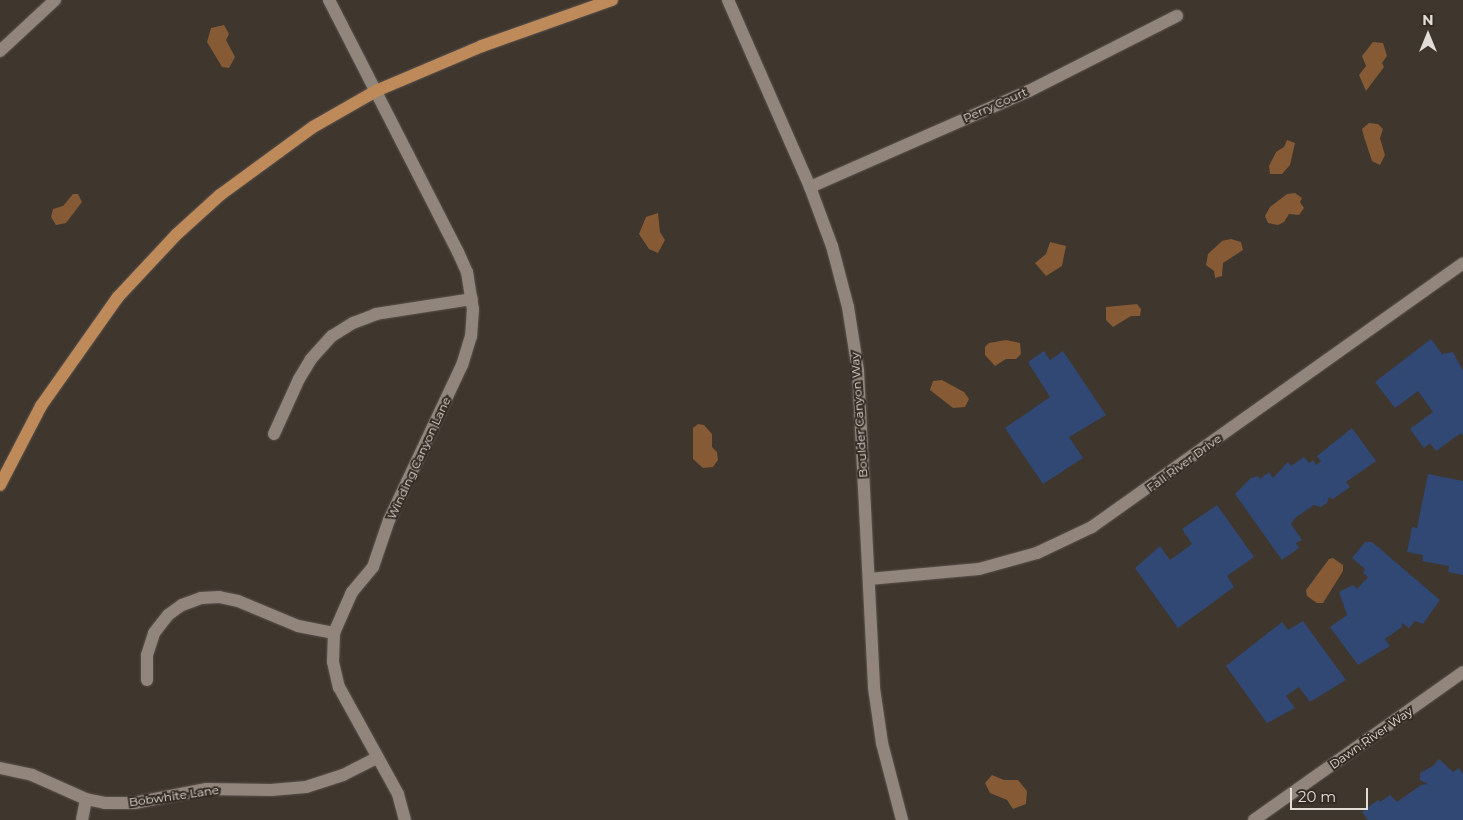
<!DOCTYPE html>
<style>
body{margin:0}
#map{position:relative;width:1463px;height:820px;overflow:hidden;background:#3f362e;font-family:Montserrat,sans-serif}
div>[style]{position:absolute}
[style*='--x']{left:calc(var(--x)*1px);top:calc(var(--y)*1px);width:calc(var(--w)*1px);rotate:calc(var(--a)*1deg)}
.water>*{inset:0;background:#855a34}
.building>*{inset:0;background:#304873}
.roads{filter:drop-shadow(0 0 1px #5b534c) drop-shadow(0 0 1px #5b534c)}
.minor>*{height:12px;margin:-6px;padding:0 6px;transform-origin:6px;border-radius:6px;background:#91857c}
.major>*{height:12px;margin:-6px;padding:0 6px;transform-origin:6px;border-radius:6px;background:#bf8a59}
span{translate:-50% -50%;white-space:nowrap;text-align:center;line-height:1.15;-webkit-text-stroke:4px #352c24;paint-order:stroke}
.street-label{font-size:12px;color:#e3ddd8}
.north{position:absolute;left:1403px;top:10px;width:50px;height:50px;-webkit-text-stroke:4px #352c24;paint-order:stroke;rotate:0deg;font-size:14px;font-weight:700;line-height:20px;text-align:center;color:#e3ddd8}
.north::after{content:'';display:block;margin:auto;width:18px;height:22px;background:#e3ddd8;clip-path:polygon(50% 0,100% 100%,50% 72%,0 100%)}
.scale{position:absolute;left:1290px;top:788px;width:78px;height:22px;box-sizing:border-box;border:2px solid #e3ddd8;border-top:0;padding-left:6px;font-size:15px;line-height:18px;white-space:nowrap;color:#e3ddd8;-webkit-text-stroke:4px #352c24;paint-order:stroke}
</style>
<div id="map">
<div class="water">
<div style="clip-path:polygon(224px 25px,229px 34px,226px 40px,235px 57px,229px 68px,222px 67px,207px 42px,211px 28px)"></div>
<div style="clip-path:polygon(1373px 42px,1383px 43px,1387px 56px,1382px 63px,1384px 67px,1366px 91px,1359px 75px,1366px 66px,1362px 56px)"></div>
<div style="clip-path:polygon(1369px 123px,1378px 124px,1383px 129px,1380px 138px,1385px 155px,1380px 165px,1372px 161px,1364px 137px,1362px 129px)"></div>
<div style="clip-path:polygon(1287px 140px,1295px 143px,1290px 165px,1282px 174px,1270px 174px,1269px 166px,1276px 152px,1284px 147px)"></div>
<div style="clip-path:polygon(1295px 193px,1302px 198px,1300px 202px,1304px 208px,1299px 215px,1289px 214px,1284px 222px,1278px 225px,1268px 223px,1265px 216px,1270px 207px,1287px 194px)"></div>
<div style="clip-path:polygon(73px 194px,78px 194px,82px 202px,66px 223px,56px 225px,51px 217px,53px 209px,63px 206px)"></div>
<div style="clip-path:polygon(658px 213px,660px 232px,665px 240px,658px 253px,649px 249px,639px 234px,646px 217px)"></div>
<div style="clip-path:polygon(1231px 239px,1241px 242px,1243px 250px,1223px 263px,1222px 276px,1215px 278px,1214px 271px,1206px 265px,1208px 254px,1222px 241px)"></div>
<div style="clip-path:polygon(1050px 242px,1066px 246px,1062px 266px,1046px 276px,1035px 263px,1046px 254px)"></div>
<div style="clip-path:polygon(1137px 304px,1141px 309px,1140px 316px,1131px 316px,1113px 327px,1106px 320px,1106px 307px)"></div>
<div style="clip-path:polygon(1006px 340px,1020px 343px,1021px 354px,1016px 359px,1006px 359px,995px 366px,985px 355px,985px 347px,989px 343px)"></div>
<div style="clip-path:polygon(942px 380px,964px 392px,969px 399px,965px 407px,953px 408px,930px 390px,933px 381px)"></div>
<div style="clip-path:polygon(698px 424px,704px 425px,712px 434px,712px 447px,717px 452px,718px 460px,713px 467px,703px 468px,693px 459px,693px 428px)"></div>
<div style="clip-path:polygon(1333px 558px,1343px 565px,1343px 571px,1323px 603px,1317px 603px,1307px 596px,1306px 590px,1329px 559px)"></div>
<div style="clip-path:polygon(992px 775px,1004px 780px,1018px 780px,1027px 791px,1026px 804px,1013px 809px,1007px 800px,990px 793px,985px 783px)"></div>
</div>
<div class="building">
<div style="clip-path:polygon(1431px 339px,1442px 354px,1453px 352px,1463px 371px,1463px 436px,1461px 433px,1436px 451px,1430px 443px,1424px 448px,1410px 429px,1433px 412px,1418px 391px,1395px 408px,1375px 382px)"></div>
<div style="clip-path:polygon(1044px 351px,1050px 360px,1063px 351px,1106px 415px,1069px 437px,1083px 458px,1043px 484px,1005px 428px,1050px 397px,1028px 362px)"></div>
<div style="clip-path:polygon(1352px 428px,1376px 461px,1346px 482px,1350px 487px,1333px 499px,1329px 497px,1327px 503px,1321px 507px,1314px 505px,1295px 518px,1291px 524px,1302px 540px,1296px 543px,1299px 548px,1282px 560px,1235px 494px,1251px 478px,1258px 476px,1260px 479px,1269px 472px,1273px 478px,1288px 462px,1291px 466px,1304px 457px,1309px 463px,1313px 460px,1316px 465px,1321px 461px,1317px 456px)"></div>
<div style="clip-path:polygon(1428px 474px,1463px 481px,1463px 575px,1448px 572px,1449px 566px,1422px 561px,1423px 555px,1407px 552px,1412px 527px,1417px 528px)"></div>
<div style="clip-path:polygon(1217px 505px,1254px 557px,1227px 576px,1234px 587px,1178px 628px,1135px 568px,1160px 546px,1170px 560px,1192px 544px,1182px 529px)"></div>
<div style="clip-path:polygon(1365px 542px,1372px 542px,1440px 600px,1423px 624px,1415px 621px,1409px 628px,1402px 623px,1402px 627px,1385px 639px,1390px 646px,1358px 665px,1330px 627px,1347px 615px,1339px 592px,1353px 585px,1357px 589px,1368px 577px,1363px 573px,1365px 569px,1352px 558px)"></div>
<div style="clip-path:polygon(1303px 621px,1346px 680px,1310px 702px,1299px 687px,1286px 696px,1295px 708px,1267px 723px,1226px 666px,1282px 622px,1288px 630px)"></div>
<div style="clip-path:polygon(1439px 759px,1453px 772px,1459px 768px,1463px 774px,1463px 820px,1368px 820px,1362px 812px,1378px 800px,1380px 802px,1390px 795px,1397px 802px,1421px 785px,1428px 784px,1420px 780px,1420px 773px,1433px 766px)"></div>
</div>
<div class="roads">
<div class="minor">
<div style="--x:329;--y:0;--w:283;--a:62.9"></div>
<div style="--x:458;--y:252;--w:22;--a:66"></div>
<div style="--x:467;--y:272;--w:37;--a:81"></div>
<div style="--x:473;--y:309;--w:27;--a:94"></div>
<div style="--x:471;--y:336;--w:30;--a:107"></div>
<div style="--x:462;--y:365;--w:171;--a:115.2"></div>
<div style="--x:389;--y:520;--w:50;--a:108.8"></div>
<div style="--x:373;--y:567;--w:33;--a:130"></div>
<div style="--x:352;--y:592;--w:45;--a:113.7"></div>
<div style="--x:334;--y:633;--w:29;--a:92"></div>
<div style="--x:333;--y:662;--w:26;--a:77"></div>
<div style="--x:339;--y:687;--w:122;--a:61.1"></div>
<div style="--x:398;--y:794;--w:27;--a:75"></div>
<div style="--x:728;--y:0;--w:204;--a:66.3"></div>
<div style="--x:810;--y:187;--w:63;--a:69.6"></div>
<div style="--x:832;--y:246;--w:63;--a:75.3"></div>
<div style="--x:848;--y:307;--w:64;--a:81"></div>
<div style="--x:858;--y:370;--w:318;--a:87.1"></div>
<div style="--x:874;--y:688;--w:56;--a:81.7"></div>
<div style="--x:882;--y:743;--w:80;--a:75.4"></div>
<div style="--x:0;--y:51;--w:75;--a:-42.8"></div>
<div style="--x:810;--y:187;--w:239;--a:-23.7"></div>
<div style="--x:1029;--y:91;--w:166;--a:-26.9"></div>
<div style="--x:274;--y:434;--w:60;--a:-65.6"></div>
<div style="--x:299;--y:379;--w:23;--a:-59"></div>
<div style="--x:311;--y:359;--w:31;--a:-48"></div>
<div style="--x:332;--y:336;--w:25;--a:-32"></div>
<div style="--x:353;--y:323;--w:25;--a:-21"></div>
<div style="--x:376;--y:314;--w:97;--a:-8.9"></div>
<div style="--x:869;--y:579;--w:110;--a:-5.2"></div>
<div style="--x:979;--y:569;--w:60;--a:-15.4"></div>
<div style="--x:1037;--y:553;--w:61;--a:-25.3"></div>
<div style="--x:1092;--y:527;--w:455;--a:-35.4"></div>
<div style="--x:147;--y:680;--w:25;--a:-90"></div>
<div style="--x:147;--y:655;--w:23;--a:-72"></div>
<div style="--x:154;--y:633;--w:23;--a:-52"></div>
<div style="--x:168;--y:615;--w:17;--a:-36"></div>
<div style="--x:182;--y:605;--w:20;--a:-20"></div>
<div style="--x:201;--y:598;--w:18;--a:-3"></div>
<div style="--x:219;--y:597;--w:19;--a:12"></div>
<div style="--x:238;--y:601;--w:65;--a:22.6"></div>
<div style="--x:298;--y:626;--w:37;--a:11"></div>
<div style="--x:0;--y:768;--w:33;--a:12"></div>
<div style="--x:32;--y:775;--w:59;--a:24"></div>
<div style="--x:86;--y:799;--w:19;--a:12"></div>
<div style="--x:105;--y:803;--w:29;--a:0"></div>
<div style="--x:134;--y:803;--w:74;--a:-10.9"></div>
<div style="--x:207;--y:789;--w:64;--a:0.9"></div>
<div style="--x:271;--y:790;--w:35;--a:-5"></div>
<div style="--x:306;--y:787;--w:39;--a:-18"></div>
<div style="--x:343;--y:775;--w:39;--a:-27"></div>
<div style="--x:82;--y:820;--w:21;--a:-79"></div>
<div style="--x:1254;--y:820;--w:256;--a:-35.3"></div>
</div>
<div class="major">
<div style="--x:0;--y:485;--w:89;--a:-62.6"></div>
<div style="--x:41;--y:406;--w:133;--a:-54.8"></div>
<div style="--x:118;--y:297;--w:86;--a:-46.9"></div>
<div style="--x:177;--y:234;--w:58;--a:-42.2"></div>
<div style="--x:220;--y:195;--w:115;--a:-36.2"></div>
<div style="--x:313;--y:127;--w:73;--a:-29.7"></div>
<div style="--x:376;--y:91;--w:115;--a:-23"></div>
<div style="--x:482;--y:46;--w:138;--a:-19.5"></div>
</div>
</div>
<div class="street-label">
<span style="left:995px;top:105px;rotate:-24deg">Perry Court</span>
<span style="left:859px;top:415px;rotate:-94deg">Boulder Canyon Way</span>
<span style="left:419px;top:458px;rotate:-65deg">Winding Canyon Lane</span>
<span style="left:1184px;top:463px;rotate:-36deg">Fall River Drive</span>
<span style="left:1371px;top:738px;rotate:-35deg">Dawn River Way</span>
<span style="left:174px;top:796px;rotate:-8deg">Bobwhite Lane</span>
</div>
<div class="north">N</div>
<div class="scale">20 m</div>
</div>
